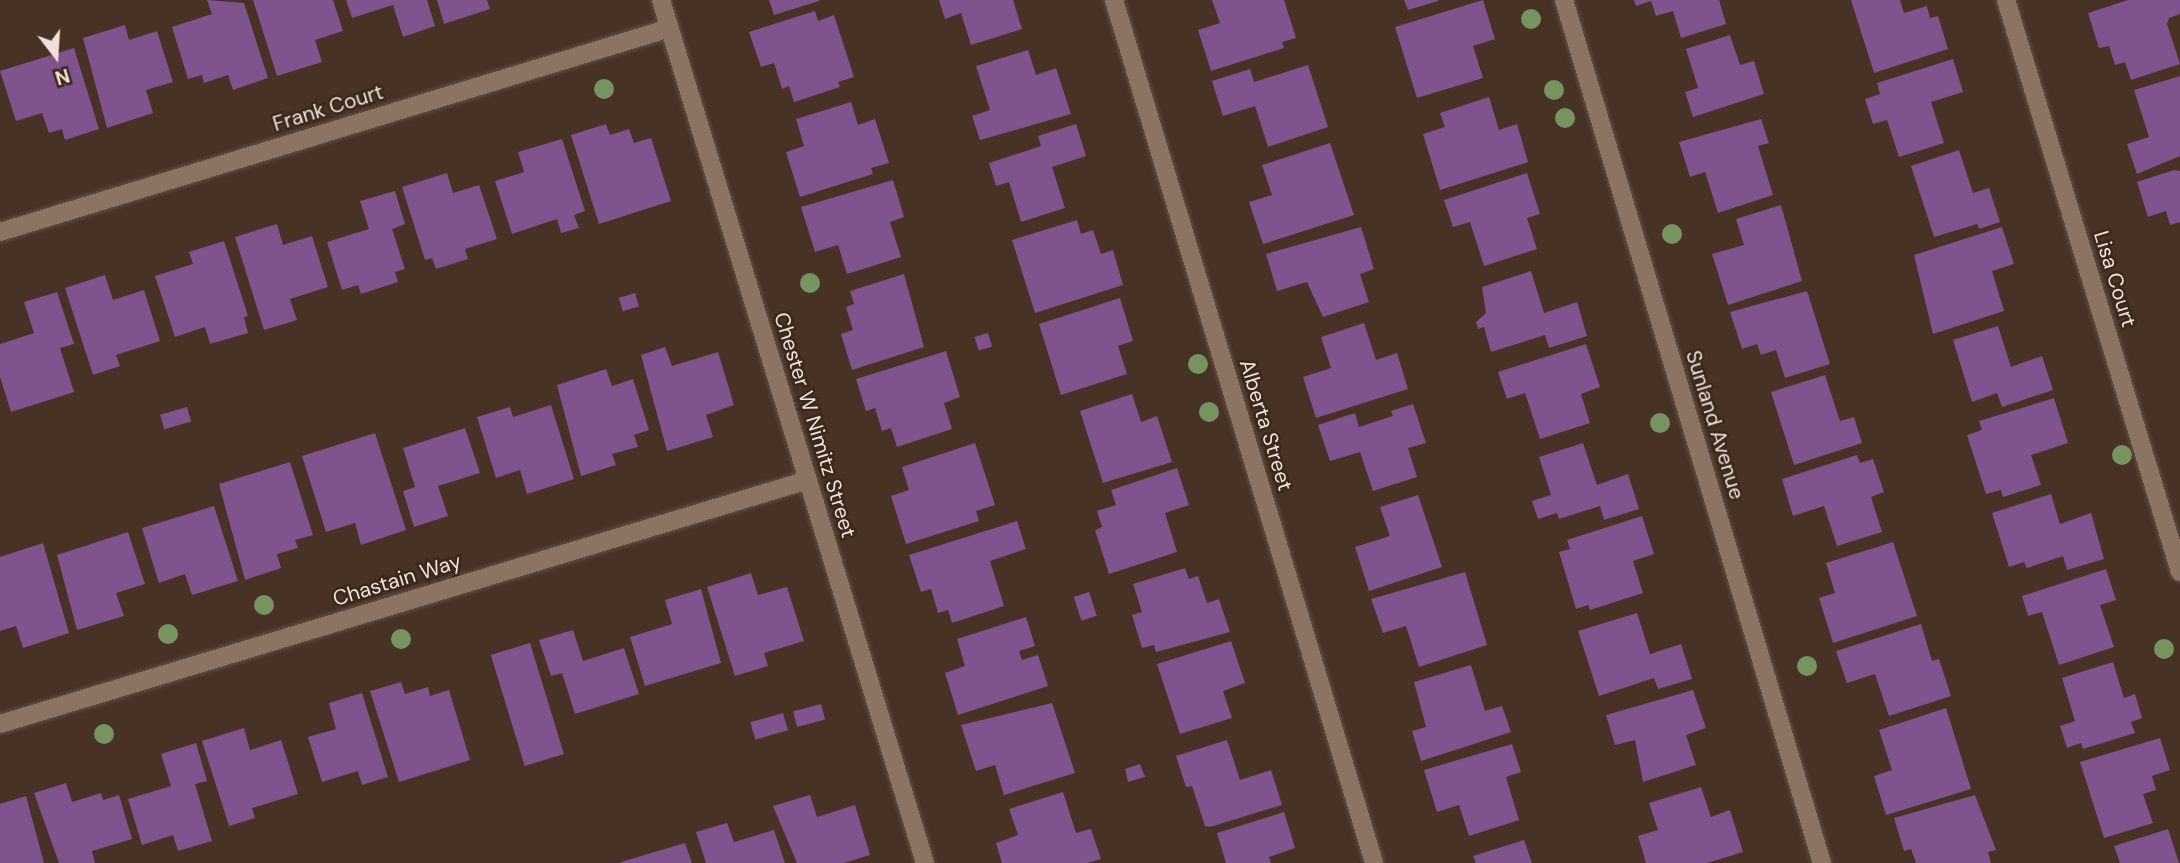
<!DOCTYPE html>
<style>
body{margin:0}
#map{position:relative;width:2180px;height:863px;overflow:hidden;background:#473225;font-family:"DM Sans",sans-serif}
div>[style]{position:absolute}
[style*='--x']{left:calc(var(--x)*1px);top:calc(var(--y)*1px);width:calc(var(--w)*1px);rotate:calc(var(--a)*1deg)}
.building>*{inset:0;background:#7f538d;transform-origin:0 0}
.roads{filter:drop-shadow(0 0 2px #635146) drop-shadow(0 0 2px #635146)}
.minor>*{height:18px;margin:-9px;padding:0 9px;transform-origin:9px;border-radius:9px;background:#8c7465}
.trees>*{width:20px;height:20px;margin:-10px;border-radius:50%;background:#779360}
span{translate:-50% -50%;white-space:nowrap;text-align:center;line-height:1.15;-webkit-text-stroke:5px #3c281b;paint-order:stroke}
.street-label{font-size:21px;color:#f0e2da}
.north{position:absolute;left:21px;top:21px;width:70px;height:70px;-webkit-text-stroke:5px #3c281b;paint-order:stroke;rotate:163deg;font-size:19px;font-weight:700;line-height:28px;text-align:center;color:#f0e2da}
.north::after{content:'';display:block;margin:auto;width:24px;height:32px;background:#f0e2da;clip-path:polygon(50% 0,100% 100%,50% 72%,0 100%)}
</style>
<div id="map">
<div class="building">
<div style="clip-path:polygon(207px 0,244px 3px,268px 78px,233px 90px,228px 75px,204px 83px,202px 75px,188px 79px,172px 27px,212px 14px)"></div>
<div style="clip-path:polygon(253px 0,333px 0,343px 31px,315px 40px,322px 62px,277px 76px)"></div>
<div style="clip-path:polygon(346px 0,427px 0,435px 26px,403px 37px,393px 5px,352px 18px)"></div>
<div style="clip-path:polygon(437px 0,487px 0,490px 9px,444px 24px)"></div>
<div style="clip-path:polygon(769px 0,819px 0,819px 1px,774px 15px)"></div>
<div style="clip-path:polygon(939px 0,1013px 0,1022px 29px,971px 45px,961px 13px,945px 19px)"></div>
<div style="clip-path:polygon(1212px 0,1284px 0,1296px 38px,1282px 42px,1284px 48px,1211px 71px,1198px 30px,1220px 23px)"></div>
<div style="clip-path:polygon(1404px 0,1438px 0,1438px 1px,1408px 10px)"></div>
<div style="clip-path:polygon(1483px 0,1495px 39px,1473px 46px,1483px 78px,1417px 98px,1395px 27px)"></div>
<div style="clip-path:polygon(1634px 0,1719px 0,1726px 24px,1681px 38px,1673px 11px,1656px 16px,1651px 1px,1636px 6px)"></div>
<div style="clip-path:polygon(1851px 0,1900px 0,1904px 13px,1927px 6px,1930px 18px,1938px 16px,1948px 49px,1874px 73px)"></div>
<div style="clip-path:polygon(2128px 0,2180px 0,2180px 14px,2169px 18px,2167px 24px,2180px 64px,2131px 80px,2125px 62px,2115px 65px,2109px 46px,2099px 48px,2088px 13px)"></div>
<div style="clip-path:polygon(815px 11px,818px 21px,834px 15px,854px 77px,838px 82px,840px 87px,794px 102px,789px 86px,782px 89px,774px 63px,761px 67px,749px 32px)"></div>
<div style="clip-path:polygon(125px 25px,129px 40px,157px 31px,173px 82px,146px 90px,153px 113px,107px 128px,83px 38px)"></div>
<div style="clip-path:polygon(1730px 35px,1740px 65px,1754px 61px,1764px 94px,1693px 117px,1685px 92px,1698px 88px,1686px 49px)"></div>
<div style="clip-path:polygon(74px 48px,99px 129px,65px 140px,62px 129px,49px 133px,42px 113px,16px 121px,0 71px)"></div>
<div style="clip-path:polygon(1028px 50px,1036px 75px,1056px 68px,1071px 114px,980px 140px,972px 116px,990px 110px,976px 66px)"></div>
<div style="clip-path:polygon(1953px 59px,1963px 92px,1931px 102px,1944px 143px,1899px 157px,1887px 120px,1873px 124px,1865px 99px,1880px 94px,1877px 83px)"></div>
<div style="clip-path:polygon(1308px 65px,1328px 127px,1268px 147px,1255px 106px,1223px 116px,1212px 81px,1250px 69px,1254px 82px)"></div>
<div style="clip-path:polygon(2180px 76px,2180px 156px,2137px 174px,2127px 144px,2149px 137px,2134px 90px)"></div>
<div style="clip-path:polygon(1489px 97px,1499px 130px,1517px 124px,1528px 162px,1440px 190px,1423px 134px,1445px 127px,1440px 113px)"></div>
<div style="clip-path:polygon(851px 102px,858px 125px,875px 119px,889px 163px,871px 168px,873px 174px,800px 197px,786px 152px,804px 146px,796px 119px)"></div>
<div style="clip-path:polygon(1761px 119px,1769px 143px,1758px 146px,1773px 195px,1718px 213px,1705px 172px,1690px 177px,1679px 142px)"></div>
<div style="clip-path:polygon(606px 124px,610px 135px,629px 129px,634px 143px,651px 138px,671px 201px,599px 224px,571px 135px)"></div>
<div style="clip-path:polygon(1076px 124px,1086px 156px,1052px 167px,1065px 208px,1021px 222px,1009px 182px,996px 186px,989px 163px,1041px 146px,1038px 136px)"></div>
<div style="clip-path:polygon(562px 139px,585px 211px,574px 215px,579px 228px,561px 233px,557px 219px,512px 234px,495px 181px,524px 172px,518px 152px)"></div>
<div style="clip-path:polygon(1330px 143px,1354px 215px,1263px 244px,1249px 202px,1272px 195px,1262px 165px)"></div>
<div style="clip-path:polygon(1959px 150px,1973px 193px,1989px 188px,2000px 222px,1979px 229px,1977px 224px,1934px 237px,1911px 166px)"></div>
<div style="clip-path:polygon(2174px 170px,2180px 171px,2180px 222px,2170px 225px,2166px 211px,2148px 217px,2137px 182px)"></div>
<div style="clip-path:polygon(447px 173px,453px 193px,479px 185px,497px 239px,465px 249px,468px 259px,436px 269px,432px 258px,425px 260px,402px 187px)"></div>
<div style="clip-path:polygon(1527px 173px,1540px 214px,1527px 218px,1537px 249px,1484px 266px,1470px 222px,1453px 227px,1444px 200px)"></div>
<div style="clip-path:polygon(893px 180px,904px 217px,890px 222px,901px 257px,847px 274px,838px 245px,815px 252px,801px 207px)"></div>
<div style="clip-path:polygon(395px 191px,405px 224px,392px 229px,405px 269px,395px 272px,398px 282px,361px 294px,358px 285px,342px 290px,327px 242px,369px 229px,360px 201px)"></div>
<div style="clip-path:polygon(1781px 205px,1802px 281px,1728px 305px,1712px 254px,1744px 245px,1736px 219px)"></div>
<div style="clip-path:polygon(1077px 220px,1081px 234px,1093px 230px,1101px 254px,1113px 250px,1123px 285px,1035px 313px,1012px 240px)"></div>
<div style="clip-path:polygon(277px 224px,283px 245px,312px 236px,328px 287px,290px 299px,297px 320px,264px 330px,235px 237px)"></div>
<div style="clip-path:polygon(1361px 227px,1374px 269px,1360px 274px,1369px 302px,1323px 317px,1307px 282px,1277px 291px,1266px 254px)"></div>
<div style="clip-path:polygon(2002px 227px,2014px 264px,1992px 271px,2004px 311px,1933px 334px,1914px 255px)"></div>
<div style="clip-path:polygon(224px 241px,248px 316px,244px 317px,248px 333px,210px 344px,205px 327px,175px 337px,155px 276px,193px 264px,189px 252px)"></div>
<div style="clip-path:polygon(1531px 271px,1544px 313px,1577px 302px,1587px 336px,1549px 348px,1545px 335px,1491px 352px,1484px 327px,1478px 329px,1476px 322px,1486px 313px,1482px 287px)"></div>
<div style="clip-path:polygon(904px 274px,924px 347px,852px 370px,841px 334px,853px 330px,846px 307px,854px 304px,850px 291px)"></div>
<div style="clip-path:polygon(105px 275px,113px 300px,144px 290px,160px 341px,116px 355px,120px 366px,93px 375px,65px 288px)"></div>
<div style="clip-path:polygon(1807px 291px,1830px 364px,1785px 378px,1776px 350px,1761px 355px,1757px 344px,1742px 349px,1730px 312px)"></div>
<div style="clip-path:polygon(57px 292px,74px 344px,60px 348px,74px 392px,11px 412px,0 377px,0 344px,34px 333px,24px 302px)"></div>
<div style="left:635px;top:293px;width:14px;height:17px;rotate:73deg"></div>
<div style="clip-path:polygon(1120px 298px,1133px 341px,1118px 346px,1127px 374px,1061px 395px,1039px 324px)"></div>
<div style="clip-path:polygon(1364px 323px,1376px 360px,1397px 353px,1408px 389px,1316px 418px,1303px 377px,1331px 368px,1321px 337px)"></div>
<div style="clip-path:polygon(1998px 326px,2011px 367px,2042px 356px,2053px 390px,2002px 407px,1997px 393px,1972px 402px,1953px 340px)"></div>
<div style="left:988px;top:333px;width:14px;height:14px;rotate:73deg"></div>
<div style="clip-path:polygon(1586px 344px,1600px 387px,1581px 394px,1590px 423px,1540px 439px,1525px 393px,1507px 399px,1498px 372px)"></div>
<div style="clip-path:polygon(665px 347px,672px 366px,718px 352px,734px 405px,706px 415px,713px 437px,667px 451px,641px 355px)"></div>
<div style="clip-path:polygon(946px 351px,960px 397px,944px 403px,952px 429px,897px 447px,891px 428px,882px 431px,875px 408px,866px 411px,856px 379px)"></div>
<div style="clip-path:polygon(606px 369px,612px 386px,633px 379px,649px 430px,634px 435px,638px 447px,612px 454px,616px 465px,581px 476px,557px 385px)"></div>
<div style="clip-path:polygon(1825px 375px,1840px 421px,1854px 417px,1862px 443px,1794px 465px,1771px 392px)"></div>
<div style="clip-path:polygon(1132px 394px,1141px 422px,1157px 416px,1172px 462px,1103px 483px,1080px 411px)"></div>
<div style="clip-path:polygon(2054px 398px,2068px 443px,2031px 455px,2041px 485px,2003px 497px,2001px 490px,1986px 494px,1967px 435px,1982px 430px,1979px 421px)"></div>
<div style="clip-path:polygon(1413px 404px,1426px 443px,1408px 448px,1417px 477px,1373px 491px,1360px 452px,1330px 461px,1318px 425px,1355px 413px,1359px 427px,1393px 416px,1391px 411px)"></div>
<div style="clip-path:polygon(551px 405px,574px 479px,527px 494px,520px 470px,496px 478px,477px 417px,510px 407px,513px 417px)"></div>
<div style="left:187px;top:407px;width:15px;height:28px;rotate:74deg"></div>
<div style="clip-path:polygon(465px 428px,480px 473px,438px 486px,448px 516px,414px 527px,403px 491px,415px 487px,403px 448px)"></div>
<div style="clip-path:polygon(375px 433px,406px 530px,361px 545px,355px 523px,326px 532px,302px 456px)"></div>
<div style="clip-path:polygon(975px 443px,995px 505px,976px 511px,979px 521px,906px 544px,891px 496px,909px 490px,902px 467px)"></div>
<div style="clip-path:polygon(1583px 443px,1597px 485px,1628px 474px,1639px 509px,1604px 520px,1600px 506px,1559px 519px,1557px 513px,1538px 519px,1532px 501px,1551px 495px,1539px 457px)"></div>
<div style="clip-path:polygon(1857px 455px,1860px 463px,1873px 459px,1884px 492px,1871px 497px,1882px 532px,1837px 546px,1824px 506px,1793px 516px,1782px 479px)"></div>
<div style="clip-path:polygon(290px 462px,313px 535px,295px 540px,298px 548px,277px 554px,281px 568px,245px 580px,219px 484px)"></div>
<div style="clip-path:polygon(1177px 468px,1189px 505px,1165px 513px,1177px 552px,1109px 574px,1095px 530px,1102px 527px,1097px 511px,1116px 505px,1111px 490px)"></div>
<div style="clip-path:polygon(2051px 494px,2060px 524px,2091px 513px,2104px 559px,2067px 570px,2063px 556px,2027px 568px,2024px 562px,2009px 567px,1992px 513px)"></div>
<div style="clip-path:polygon(1418px 495px,1442px 567px,1369px 591px,1355px 547px,1390px 536px,1380px 507px)"></div>
<div style="clip-path:polygon(214px 506px,238px 581px,192px 595px,185px 574px,159px 583px,142px 528px)"></div>
<div style="clip-path:polygon(1642px 516px,1654px 554px,1633px 561px,1643px 593px,1590px 610px,1588px 605px,1576px 609px,1559px 552px,1570px 549px,1567px 540px)"></div>
<div style="clip-path:polygon(1017px 521px,1026px 549px,990px 561px,1004px 606px,952px 623px,948px 610px,938px 613px,931px 589px,921px 592px,909px 555px)"></div>
<div style="clip-path:polygon(128px 532px,145px 584px,116px 593px,124px 616px,77px 630px,57px 555px)"></div>
<div style="clip-path:polygon(1893px 542px,1917px 616px,1833px 643px,1819px 598px,1835px 593px,1826px 563px)"></div>
<div style="clip-path:polygon(43px 543px,69px 633px,23px 648px,16px 626px,0 631px,0 557px)"></div>
<div style="clip-path:polygon(1185px 568px,1189px 579px,1198px 576px,1207px 603px,1219px 599px,1230px 632px,1156px 652px,1154px 645px,1142px 648px,1132px 615px,1142px 612px,1133px 584px)"></div>
<div style="clip-path:polygon(2106px 569px,2116px 600px,2100px 605px,2114px 647px,2059px 665px,2042px 612px,2028px 616px,2022px 596px)"></div>
<div style="clip-path:polygon(1465px 572px,1487px 645px,1419px 667px,1406px 626px,1383px 633px,1371px 599px)"></div>
<div style="clip-path:polygon(751px 573px,758px 595px,787px 587px,804px 641px,764px 653px,768px 666px,735px 676px,707px 587px)"></div>
<div style="clip-path:polygon(701px 589px,721px 663px,645px 686px,630px 637px,672px 624px,665px 600px)"></div>
<div style="left:1089px;top:592px;width:25px;height:16px;rotate:72deg"></div>
<div style="clip-path:polygon(1637px 613px,1650px 654px,1681px 644px,1692px 679px,1658px 689px,1654px 678px,1599px 696px,1578px 631px)"></div>
<div style="clip-path:polygon(1026px 617px,1035px 646px,1019px 651px,1022px 660px,1038px 655px,1048px 686px,958px 715px,945px 673px,965px 666px,957px 639px)"></div>
<div style="clip-path:polygon(1921px 624px,1932px 661px,1939px 659px,1951px 696px,1889px 716px,1875px 674px,1847px 683px,1836px 651px)"></div>
<div style="clip-path:polygon(573px 630px,583px 661px,624px 648px,639px 694px,575px 714px,562px 673px,551px 676px,539px 640px)"></div>
<div style="clip-path:polygon(1231px 641px,1245px 683px,1223px 691px,1232px 718px,1180px 734px,1157px 664px)"></div>
<div style="left:530px;top:643px;width:116px;height:41px;rotate:73deg"></div>
<div style="clip-path:polygon(2113px 662px,2124px 698px,2135px 694px,2142px 718px,2131px 722px,2135px 733px,2083px 749px,2081px 743px,2067px 748px,2060px 726px,2075px 721px,2062px 678px)"></div>
<div style="clip-path:polygon(1471px 665px,1485px 711px,1502px 706px,1511px 732px,1421px 761px,1412px 731px,1426px 727px,1414px 682px)"></div>
<div style="clip-path:polygon(401px 682px,405px 694px,428px 687px,430px 696px,449px 690px,470px 760px,399px 782px,370px 691px)"></div>
<div style="clip-path:polygon(1693px 690px,1706px 728px,1686px 735px,1696px 765px,1643px 782px,1635px 740px,1615px 745px,1606px 715px)"></div>
<div style="clip-path:polygon(362px 693px,388px 777px,362px 785px,358px 771px,322px 782px,308px 737px,336px 729px,329px 703px)"></div>
<div style="clip-path:polygon(1052px 703px,1075px 773px,1004px 795px,995px 765px,976px 771px,961px 725px)"></div>
<div style="left:821px;top:704px;width:16px;height:29px;rotate:75deg"></div>
<div style="clip-path:polygon(1946px 708px,1971px 789px,1886px 815px,1874px 776px,1892px 770px,1879px 730px)"></div>
<div style="left:783px;top:713px;width:18px;height:34px;rotate:74deg"></div>
<div style="clip-path:polygon(244px 728px,250px 750px,281px 740px,298px 794px,252px 808px,255px 818px,229px 826px,202px 741px)"></div>
<div style="clip-path:polygon(2160px 738px,2170px 770px,2152px 776px,2156px 790px,2143px 794px,2153px 823px,2104px 838px,2080px 762px)"></div>
<div style="clip-path:polygon(1227px 740px,1240px 780px,1271px 770px,1282px 805px,1210px 827px,1205px 826px,1192px 786px,1186px 787px,1176px 756px)"></div>
<div style="clip-path:polygon(196px 743px,207px 781px,195px 784px,212px 841px,178px 851px,173px 835px,142px 845px,128px 799px,171px 786px,161px 754px)"></div>
<div style="clip-path:polygon(1512px 744px,1521px 772px,1506px 777px,1519px 820px,1469px 836px,1459px 805px,1437px 812px,1424px 770px)"></div>
<div style="clip-path:polygon(1140px 764px,1145px 777px,1128px 782px,1125px 769px)"></div>
<div style="clip-path:polygon(66px 783px,72px 802px,101px 793px,103px 800px,119px 795px,132px 839px,92px 851px,95px 863px,59px 863px,34px 793px)"></div>
<div style="clip-path:polygon(1701px 787px,1711px 817px,1730px 810px,1743px 852px,1707px 863px,1646px 863px,1638px 836px,1658px 830px,1649px 803px)"></div>
<div style="clip-path:polygon(1063px 792px,1076px 833px,1091px 829px,1101px 859px,1087px 863px,1002px 863px,996px 843px,1018px 835px,1009px 809px)"></div>
<div style="clip-path:polygon(810px 795px,817px 817px,855px 805px,870px 855px,844px 863px,797px 863px,773px 806px)"></div>
<div style="clip-path:polygon(1975px 795px,1996px 850px,1988px 852px,1991px 863px,1916px 863px,1911px 849px,1904px 851px,1894px 818px)"></div>
<div style="clip-path:polygon(26px 796px,44px 863px,0 863px,0 804px)"></div>
<div style="clip-path:polygon(1284px 812px,1295px 848px,1269px 857px,1271px 863px,1226px 863px,1217px 833px)"></div>
<div style="clip-path:polygon(727px 823px,734px 842px,774px 830px,785px 863px,706px 863px,696px 832px)"></div>
<div style="clip-path:polygon(2168px 829px,2179px 863px,2120px 863px,2114px 846px)"></div>
<div style="clip-path:polygon(1524px 840px,1532px 863px,1476px 863px,1473px 856px)"></div>
<div style="clip-path:polygon(685px 843px,692px 863px,621px 863px,621px 862px)"></div>
</div>
<div class="roads">
<div class="minor">
<div style="--x:661;--y:0;--w:902;--a:72.99"></div>
<div style="--x:1114;--y:0;--w:901;--a:73.23"></div>
<div style="--x:1564;--y:0;--w:901;--a:73.36"></div>
<div style="--x:2006;--y:0;--w:598;--a:73.08"></div>
<div style="--x:0;--y:232;--w:700;--a:-16.93"></div>
<div style="--x:0;--y:724;--w:844;--a:-16.8"></div>
</div>
</div>
<div class="trees">
<div style="left:1531px;top:19px"></div>
<div style="left:604px;top:89px"></div>
<div style="left:1554px;top:90px"></div>
<div style="left:1565px;top:118px"></div>
<div style="left:1672px;top:234px"></div>
<div style="left:810px;top:283px"></div>
<div style="left:1198px;top:364px"></div>
<div style="left:1209px;top:412px"></div>
<div style="left:1660px;top:423px"></div>
<div style="left:2122px;top:455px"></div>
<div style="left:264px;top:605px"></div>
<div style="left:168px;top:634px"></div>
<div style="left:401px;top:639px"></div>
<div style="left:2164px;top:649px"></div>
<div style="left:1807px;top:666px"></div>
<div style="left:104px;top:734px"></div>
</div>
<div class="street-label">
<span style="left:328px;top:108px;rotate:-17deg">Frank Court</span>
<span style="left:2115px;top:279px;rotate:73deg">Lisa Court</span>
<span style="left:815px;top:425px;rotate:73deg">Chester W Nimitz Street</span>
<span style="left:1266px;top:425px;rotate:73deg">Alberta Street</span>
<span style="left:1715px;top:425px;rotate:73deg">Sunland Avenue</span>
<span style="left:397px;top:580px;rotate:-17deg">Chastain Way</span>
</div>
<div class="north">N</div>
</div>
